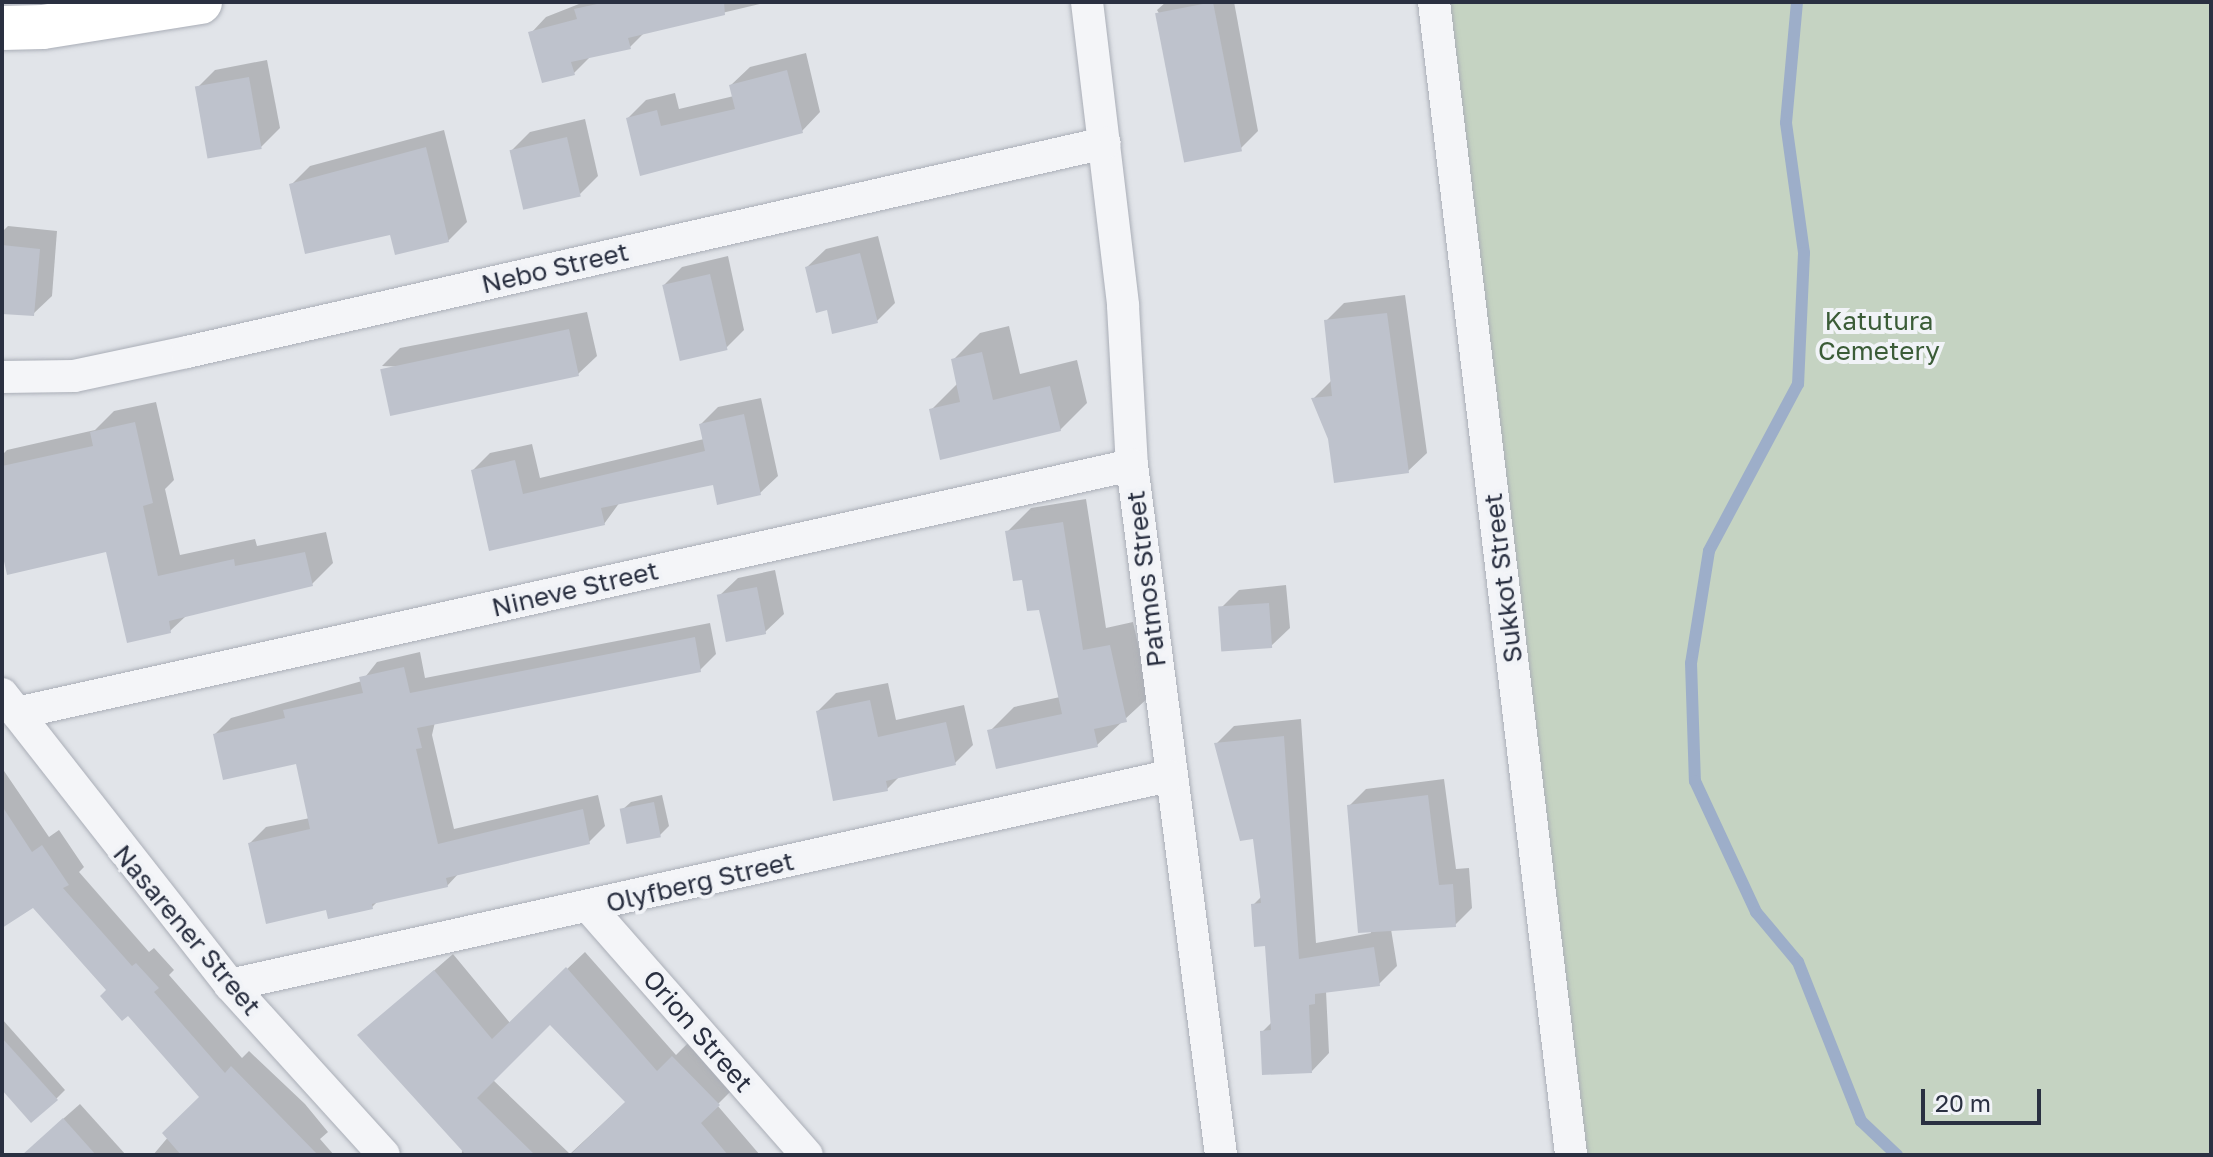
<!DOCTYPE html>
<style>
body{margin:0}
#map{position:relative;width:2213px;height:1157px;overflow:hidden;background:#e1e4e9;font-family:"Golos Text",sans-serif}
div>[style]{position:absolute}
[style*='--x']{left:calc(var(--x)*1px);top:calc(var(--y)*1px);width:calc(var(--w)*1px);rotate:calc(var(--a)*1deg)}
.green>*{inset:0;background:#c5d3c2}
.shadow>*{inset:0;background:#0003}
.stream>*{height:12px;margin:-6px;padding:0 6px;transform-origin:6px;border-radius:6px;background:#9daec9}
.building>*{inset:0;background:#bec2cc;transform-origin:0 0}
.roads{filter:drop-shadow(0 0 2px #aaaeb7) drop-shadow(0 0 2px #aaaeb7)}
.street>*{height:32px;margin:-16px;padding:0 16px;transform-origin:16px;border-radius:16px;background:#f4f5f8}
.secondary>*{height:44px;margin:-22px;padding:0 22px;transform-origin:22px;border-radius:22px;background:#fff}
span{translate:-50% -50%;white-space:nowrap;text-align:center;line-height:1.15;-webkit-text-stroke:8px #f1f3f7;paint-order:stroke}
.street-label{font-size:26px;color:#2a3041}
.park-label{font-size:26px;color:#3b5c37}
.frame{position:absolute;inset:0;border:4px solid #2a3041;pointer-events:none}
.scale{position:absolute;left:1921px;top:1089px;width:120px;height:36px;box-sizing:border-box;border:4px solid #2a3041;border-top:0;padding-left:10px;font-size:24px;line-height:28px;white-space:nowrap;color:#2a3041;-webkit-text-stroke:6px #f1f3f7;paint-order:stroke}
</style>
<div id="map">
<div class="green">
<div style="clip-path:polygon(1434px 2px,2211px 2px,2211px 1155px,1571px 1155px)"></div>
</div>
<div class="shadow">
<div style="clip-path:polygon(584px 2px,768px 2px,646px 31px,630px 47px,591px 56px,574px 73px,531px 33px,546px 17px)"></div>
<div style="clip-path:polygon(1166px 2px,1234px 2px,1258px 131px,1240px 149px,1157px 10px)"></div>
<div style="clip-path:polygon(806px 53px,820px 112px,802px 131px,642px 173px,628px 118px,646px 100px,675px 93px,679px 109px,734px 96px,731px 85px,750px 67px)"></div>
<div style="clip-path:polygon(267px 60px,280px 128px,261px 147px,197px 88px,215px 70px)"></div>
<div style="clip-path:polygon(585px 119px,598px 176px,580px 194px,511px 151px,530px 132px)"></div>
<div style="clip-path:polygon(444px 130px,467px 222px,448px 241px,392px 233px,292px 184px,310px 166px)"></div>
<div style="clip-path:polygon(8px 226px,57px 231px,52px 296px,33px 314px,2px 312px,2px 232px)"></div>
<div style="clip-path:polygon(878px 236px,895px 303px,877px 321px,828px 308px,807px 267px,826px 249px)"></div>
<div style="clip-path:polygon(728px 256px,744px 330px,726px 348px,664px 285px,682px 267px)"></div>
<div style="clip-path:polygon(1405px 295px,1427px 453px,1408px 471px,1330px 438px,1314px 398px,1332px 380px,1326px 321px,1344px 303px)"></div>
<div style="clip-path:polygon(587px 312px,597px 356px,578px 374px,382px 366px,400px 348px)"></div>
<div style="clip-path:polygon(1009px 326px,1020px 374px,1077px 360px,1087px 403px,1060px 430px,931px 410px,958px 383px,953px 360px,980px 333px)"></div>
<div style="clip-path:polygon(761px 398px,778px 476px,760px 493px,714px 483px,620px 502px,604px 524px,490px 548px,473px 470px,490px 453px,532px 444px,540px 478px,704px 439px,701px 424px,718px 407px)"></div>
<div style="clip-path:polygon(156px 402px,174px 480px,165px 489px,180px 555px,255px 539px,257px 546px,326px 532px,333px 563px,312px 584px,187px 615px,170px 631px,108px 550px,2px 543px,2px 455px,7px 450px,95px 430px,114px 411px)"></div>
<div style="clip-path:polygon(1086px 499px,1106px 628px,1133px 622px,1150px 696px,1097px 745px,990px 731px,1014px 707px,1060px 697px,1040px 607px,1007px 532px,1031px 508px)"></div>
<div style="clip-path:polygon(775px 570px,784px 614px,765px 632px,719px 596px,738px 578px)"></div>
<div style="clip-path:polygon(1286px 585px,1290px 628px,1271px 646px,1221px 608px,1239px 590px)"></div>
<div style="clip-path:polygon(710px 623px,716px 654px,700px 670px,435px 722px,432px 735px,454px 829px,598px 795px,605px 826px,589px 842px,460px 872px,447px 886px,378px 901px,372px 907px,328px 908px,250px 843px,266px 827px,310px 818px,297px 762px,215px 734px,231px 718px,362px 681px,377px 662px,420px 652px,425px 678px)"></div>
<div style="clip-path:polygon(888px 683px,896px 720px,964px 705px,973px 745px,955px 763px,900px 776px,887px 789px,818px 711px,836px 693px)"></div>
<div style="clip-path:polygon(1301px 719px,1316px 943px,1371px 933px,1349px 806px,1366px 789px,1444px 779px,1456px 869px,1469px 868px,1472px 908px,1455px 925px,1391px 929px,1397px 966px,1379px 984px,1326px 991px,1329px 1053px,1312px 1071px,1262px 1032px,1273px 1021px,1267px 944px,1253px 905px,1262px 896px,1254px 837px,1216px 744px,1234px 726px)"></div>
<div style="clip-path:polygon(2px 768px,49px 837px,59px 830px,84px 867px,79px 872px,149px 952px,154px 948px,174px 970px,169px 975px,242px 1058px,249px 1051px,305px 1104px,328px 1132px,320px 1139px,334px 1155px,153px 1155px,202px 1097px,34px 905px,2px 920px)"></div>
<div style="clip-path:polygon(662px 795px,669px 826px,660px 835px,622px 810px,631px 802px)"></div>
<div style="clip-path:polygon(evenodd,585px 952px,676px 1055px,691px 1040px,736px 1086px,717px 1105px,760px 1155px,461px 1155px,463px 1149px,360px 1035px,453px 954px,510px 1023px,585px 952px,550px 1022px,627px 1101px,570px 1154px,493px 1080px,550px 1022px)"></div>
<div style="clip-path:polygon(2px 1019px,65px 1090px,56px 1099px,2px 1088px)"></div>
<div style="clip-path:polygon(80px 1104px,126px 1155px,49px 1155px,55px 1126px)"></div>
</div>
<div class="stream">
<div style="--x:1797;--y:2;--w:121;--a:95.2"></div>
<div style="--x:1786;--y:123;--w:131;--a:82.1"></div>
<div style="--x:1804;--y:253;--w:131;--a:92.6"></div>
<div style="--x:1798;--y:384;--w:189;--a:118.1"></div>
<div style="--x:1709;--y:551;--w:113;--a:99.1"></div>
<div style="--x:1691;--y:663;--w:118;--a:88.1"></div>
<div style="--x:1695;--y:781;--w:145;--a:65"></div>
<div style="--x:1756;--y:912;--w:65;--a:50"></div>
<div style="--x:1798;--y:962;--w:171;--a:68.4"></div>
<div style="--x:1861;--y:1121;--w:50;--a:43.4"></div>
</div>
<div class="building">
<div style="clip-path:polygon(606px 2px,724px 2px,725px 15px,628px 38px,631px 49px,571px 62px,575px 75px,542px 83px,528px 32px,577px 19px,574px 9px)"></div>
<div style="left:1213px;top:2px;width:152px;height:59px;rotate:79deg"></div>
<div style="clip-path:polygon(787px 70px,803px 133px,640px 176px,626px 118px,657px 110px,661px 126px,735px 109px,729px 85px)"></div>
<div style="left:249px;top:77px;width:73px;height:55px;rotate:80deg"></div>
<div style="left:567px;top:137px;width:61px;height:59px;rotate:77deg"></div>
<div style="clip-path:polygon(426px 147px,449px 242px,395px 255px,390px 235px,305px 254px,289px 184px)"></div>
<div style="clip-path:polygon(2px 245px,40px 249px,34px 316px,2px 314px)"></div>
<div style="clip-path:polygon(860px 253px,878px 323px,832px 334px,827px 310px,816px 313px,805px 267px)"></div>
<div style="left:710px;top:274px;width:78px;height:49px;rotate:77deg"></div>
<div style="clip-path:polygon(1387px 313px,1409px 473px,1334px 483px,1328px 439px,1311px 398px,1332px 396px,1324px 320px)"></div>
<div style="left:569px;top:329px;width:48px;height:193px;rotate:78deg"></div>
<div style="clip-path:polygon(982px 352px,993px 400px,1050px 386px,1061px 431px,940px 460px,929px 409px,960px 402px,951px 359px)"></div>
<div style="clip-path:polygon(744px 414px,761px 495px,717px 505px,713px 485px,601px 508px,605px 525px,489px 551px,471px 470px,515px 460px,523px 494px,705px 451px,699px 424px)"></div>
<div style="clip-path:polygon(135px 422px,153px 503px,143px 506px,158px 576px,234px 559px,235px 566px,305px 552px,313px 586px,169px 621px,171px 633px,127px 643px,106px 552px,7px 575px,2px 552px,2px 466px,93px 446px,90px 432px)"></div>
<div style="clip-path:polygon(1063px 522px,1083px 650px,1110px 645px,1127px 722px,1094px 729px,1098px 747px,996px 769px,987px 730px,1062px 714px,1039px 610px,1027px 611px,1022px 580px,1013px 581px,1005px 531px)"></div>
<div style="left:757px;top:587px;width:48px;height:41px;rotate:79deg"></div>
<div style="left:1269px;top:603px;width:45px;height:51px;rotate:86deg"></div>
<div style="clip-path:polygon(695px 637px,701px 672px,417px 728px,422px 748px,416px 749px,438px 844px,583px 809px,590px 844px,446px 878px,448px 887px,372px 904px,373px 909px,328px 919px,326px 910px,266px 924px,248px 843px,310px 829px,296px 764px,223px 780px,213px 734px,285px 718px,283px 710px,363px 693px,359px 677px,404px 667px,410px 693px)"></div>
<div style="clip-path:polygon(870px 700px,878px 737px,946px 722px,956px 765px,886px 781px,888px 791px,833px 801px,816px 711px)"></div>
<div style="clip-path:polygon(1284px 736px,1299px 959px,1374px 947px,1380px 986px,1315px 994px,1315px 1004px,1309px 1005px,1312px 1073px,1262px 1075px,1260px 1031px,1271px 1030px,1265px 946px,1254px 947px,1251px 904px,1261px 903px,1253px 839px,1240px 841px,1214px 743px)"></div>
<div style="clip-path:polygon(1428px 795px,1439px 885px,1453px 884px,1456px 927px,1358px 933px,1347px 805px)"></div>
<div style="left:654px;top:802px;width:36px;height:35px;rotate:79deg"></div>
<div style="clip-path:polygon(2px 806px,32px 852px,42px 845px,69px 885px,63px 888px,132px 966px,136px 963px,159px 988px,154px 992px,225px 1073px,231px 1066px,318px 1155px,181px 1155px,162px 1133px,199px 1097px,128px 1016px,122px 1021px,100px 996px,106px 990px,33px 908px,2px 928px)"></div>
<div style="clip-path:polygon(566px 967px,657px 1071px,672px 1056px,720px 1105px,701px 1123px,728px 1155px,570px 1155px,625px 1102px,550px 1025px,477px 1098px,535px 1155px,466px 1155px,357px 1035px,434px 970px,492px 1039px)"></div>
<div style="clip-path:polygon(2px 1038px,58px 1100px,31px 1123px,2px 1090px)"></div>
<div style="clip-path:polygon(63px 1118px,96px 1155px,22px 1155px)"></div>
</div>
<div class="roads">
<div class="street">
<div style="--x:1087;--y:2;--w:306;--a:83.2"></div>
<div style="--x:1123;--y:306;--w:159;--a:86.8"></div>
<div style="--x:1132;--y:465;--w:696;--a:82.65"></div>
<div style="--x:1434;--y:2;--w:1161;--a:83.22"></div>
<div style="--x:2;--y:377;--w:72;--a:-0.8"></div>
<div style="--x:74;--y:376;--w:116;--a:-12"></div>
<div style="--x:187;--y:352;--w:941;--a:-12.83"></div>
<div style="--x:2;--y:694;--w:370;--a:51.9"></div>
<div style="--x:230;--y:985;--w:229;--a:47.8"></div>
<div style="--x:17;--y:713;--w:1142;--a:-12.54"></div>
<div style="--x:589;--y:907;--w:330;--a:48.7"></div>
<div style="--x:230;--y:985;--w:962;--a:-12.55"></div>
</div>
<div class="secondary">
<div style="--x:2;--y:28;--w:41;--a:-1.4"></div>
<div style="--x:43;--y:27;--w:159;--a:-9"></div>
</div>
</div>
<div class="street-label">
<span style="left:555px;top:268px;rotate:-13deg">Nebo Street</span>
<span style="left:1503px;top:578px;rotate:-97deg">Sukkot Street</span>
<span style="left:1146px;top:579px;rotate:-97deg">Patmos Street</span>
<span style="left:575px;top:589px;rotate:-13deg">Nineve Street</span>
<span style="left:700px;top:882px;rotate:-13deg">Olyfberg Street</span>
<span style="left:187px;top:930px;rotate:50deg">Nasarener Street</span>
<span style="left:698px;top:1031px;rotate:49deg">Orion Street</span>
</div>
<div class="park-label">
<span style="left:1879px;top:336px">Katutura<br>Cemetery</span>
</div>
<div class="frame"></div>
<div class="scale">20 m</div>
</div>
